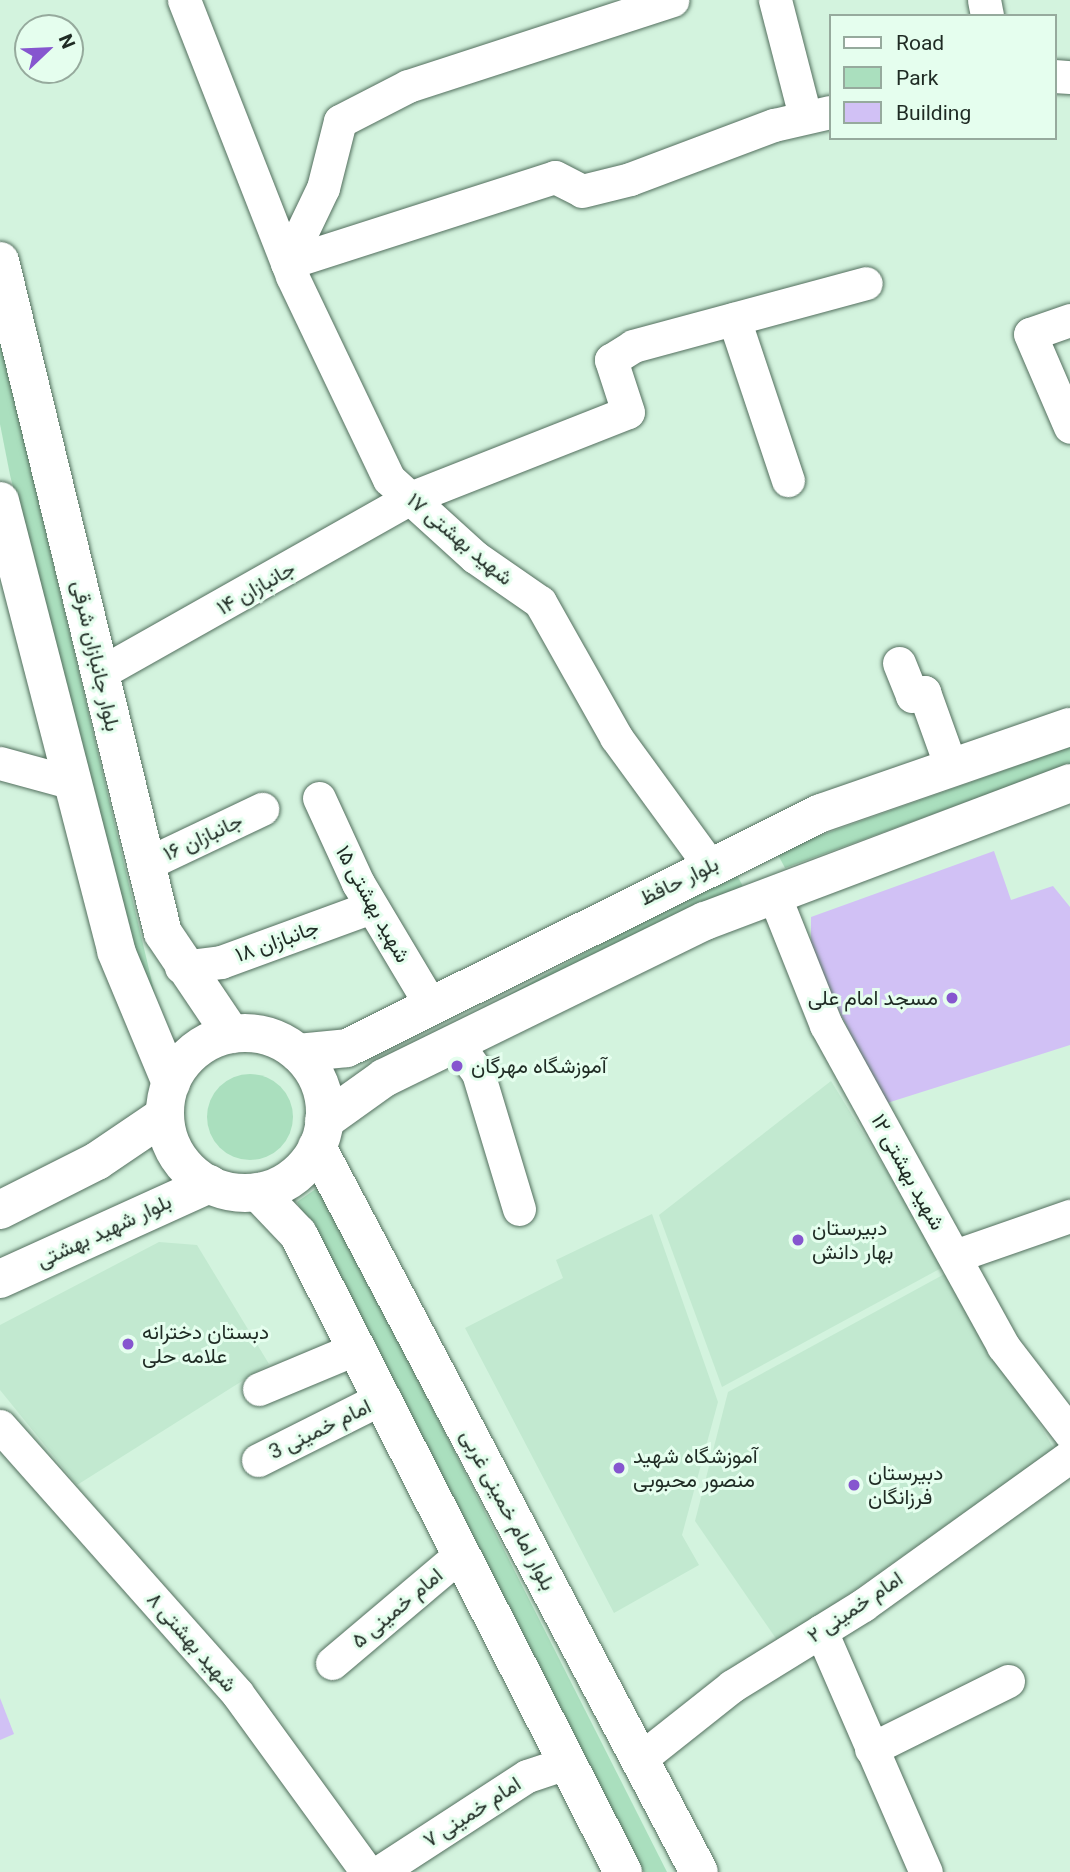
<!DOCTYPE html>
<meta charset="utf-8">
<style>
body{margin:0}
#map{position:relative;width:1070px;height:1872px;overflow:hidden;background:#d3f3de;font-family:Roboto,Vazirmatn,sans-serif}
div>[style]{position:absolute}
[style*='--x']{left:calc(var(--x)*1px);top:calc(var(--y)*1px);width:calc(var(--w)*1px);rotate:calc(var(--a)*1deg)}
.built>*{inset:0;background:#c2e9d0}
.green>*{inset:0;background:#aadfbe;transform-origin:0 0}
.round{border-radius:50%}
.building>*{inset:0;background:#d1c1f5}
.roads{filter:drop-shadow(0 0 2px #536f5e) drop-shadow(0 0 2px #536f5e)}
.minor>*{height:33px;margin:-16.5px;padding:0 16.5px;transform-origin:16.5px;border-radius:16.5px;background:#fff}
.secondary>*{height:38px;margin:-19px;padding:0 19px;transform-origin:19px;border-radius:19px;background:#fff}
.secondary>.ring{margin:-19px;padding:0;box-sizing:content-box;background:none;border:38px solid #fff;border-radius:50%}
.dots>*{width:19px;height:19px;translate:-50% -50%;box-sizing:border-box;border:4px solid #e5feee;border-radius:50%}
span{translate:-50% -50%;white-space:nowrap;text-align:center;line-height:1.15;-webkit-text-stroke:6px #e5feee;paint-order:stroke}
.street-label{font-size:21px;color:#1f2b24}
.poi-label{font-size:21px;color:#1f2b24}
.right{translate:-100% -50%;text-align:right}
.left{translate:0 -50%;text-align:left}
.legend{position:absolute;left:829px;top:14px;width:228px;height:126px;box-sizing:border-box;background:#e5feee;border:2px solid #96aa9d;margin:0;padding:9px 12px;list-style:none;font-size:21px;color:#1f2b24}
.legend li{display:flex;align-items:center;gap:14px;height:35px}
.legend b{width:35px;border:2px solid #96aa9d}
.north{position:absolute;left:14px;top:14px;width:70px;height:70px;box-sizing:border-box;background:#e5feee;border:2px solid #96aa9d;border-radius:50%;rotate:67deg;font-size:19px;font-weight:700;line-height:28px;text-align:center;color:#1f2b24}
.north::after{content:'';display:block;margin:auto;width:24px;height:32px;background:#8656cf;clip-path:polygon(50% 0,100% 100%,50% 72%,0 100%)}
</style>
<div id="map">
<div class="built">
<div style="clip-path:polygon(831px 1081px,945px 1266px,722px 1387px,659px 1215px)"></div>
<div style="clip-path:polygon(652px 1214px,718px 1402px,682px 1535px,699px 1565px,614px 1613px,465px 1328px,563px 1278px,556px 1260px)"></div>
<div style="clip-path:polygon(159px 1242px,197px 1245px,269px 1364px,77px 1485px,0 1390px,0 1325px)"></div>
<div style="clip-path:polygon(950px 1271px,1054px 1449px,779px 1643px,695px 1521px,728px 1392px)"></div>
</div>
<div class="green">
<div style="clip-path:polygon(0 338px,156px 999px,145px 1004px,10px 475px,0 424px)"></div>
<div style="clip-path:polygon(1070px 747px,1070px 764px,785px 868px,776px 851px)"></div>
<div style="left:734px;top:870px;width:18px;height:356px;rotate:61deg"></div>
<div class="round" style="left:207px;top:1074px;width:86px;height:86px"></div>
<div style="clip-path:polygon(320px 1186px,667px 1872px,644px 1872px,297px 1202px)"></div>
</div>
<div class="building">
<div style="clip-path:polygon(994px 851px,1011px 900px,1053px 886px,1070px 907px,1070px 1045px,884px 1104px,811px 952px,811px 917px)"></div>
<div style="clip-path:polygon(0 1698px,14px 1734px,0 1740px)"></div>
</div>
<div class="roads">
<div class="minor">
<div style="--x:184;--y:0;--w:296;--a:68.6"></div>
<div style="--x:292;--y:276;--w:225;--a:64.5"></div>
<div style="--x:389;--y:479;--w:116;--a:42.2"></div>
<div style="--x:475;--y:557;--w:79;--a:34.7"></div>
<div style="--x:540;--y:602;--w:155;--a:60.6"></div>
<div style="--x:616;--y:737;--w:160;--a:53.9"></div>
<div style="--x:775;--y:0;--w:120;--a:75.5"></div>
<div style="--x:984;--y:0;--w:16;--a:79"></div>
<div style="--x:1054;--y:76;--w:16;--a:4"></div>
<div style="--x:287;--y:263;--w:281;--a:-17.8"></div>
<div style="--x:555;--y:177;--w:30;--a:27"></div>
<div style="--x:582;--y:191;--w:49;--a:-14"></div>
<div style="--x:630;--y:179;--w:154;--a:-20.6"></div>
<div style="--x:774;--y:125;--w:57;--a:-13.1"></div>
<div style="--x:287;--y:263;--w:83;--a:-64.4"></div>
<div style="--x:323;--y:188;--w:69;--a:-75.8"></div>
<div style="--x:340;--y:121;--w:76;--a:-27.2"></div>
<div style="--x:408;--y:86;--w:278;--a:-18"></div>
<div style="--x:734;--y:319;--w:170;--a:71.5"></div>
<div style="--x:1070;--y:320;--w:42;--a:160.7"></div>
<div style="--x:1030;--y:334;--w:101;--a:66.7"></div>
<div style="--x:899;--y:663;--w:35;--a:68"></div>
<div style="--x:912;--y:696;--w:13;--a:-18"></div>
<div style="--x:924;--y:692;--w:80;--a:70.2"></div>
<div style="--x:100;--y:673;--w:356;--a:-29.4"></div>
<div style="--x:410;--y:498;--w:234;--a:-21.5"></div>
<div style="--x:628;--y:412;--w:55;--a:-108.1"></div>
<div style="--x:611;--y:360;--w:26;--a:-32"></div>
<div style="--x:633;--y:346;--w:241;--a:-15.1"></div>
<div style="--x:0;--y:763;--w:76;--a:15.3"></div>
<div style="--x:319;--y:798;--w:94;--a:65.4"></div>
<div style="--x:358;--y:883;--w:144;--a:59.2"></div>
<div style="--x:144;--y:865;--w:131;--a:-25.4"></div>
<div style="--x:774;--y:895;--w:140;--a:68.2"></div>
<div style="--x:826;--y:1025;--w:367;--a:61.1"></div>
<div style="--x:1003;--y:1346;--w:110;--a:52.4"></div>
<div style="--x:181;--y:967;--w:40;--a:-7.1"></div>
<div style="--x:221;--y:962;--w:160;--a:-20.1"></div>
<div style="--x:457;--y:1044;--w:36;--a:54"></div>
<div style="--x:478;--y:1073;--w:142;--a:73.2"></div>
<div style="--x:955;--y:1256;--w:122;--a:-19.2"></div>
<div style="--x:259;--y:1389;--w:106;--a:-22.7"></div>
<div style="--x:0;--y:1426;--w:357;--a:48.4"></div>
<div style="--x:237;--y:1693;--w:221;--a:54"></div>
<div style="--x:258;--y:1460;--w:139;--a:-26.6"></div>
<div style="--x:821;--y:1631;--w:263;--a:66.5"></div>
<div style="--x:332;--y:1663;--w:170;--a:-40.2"></div>
<div style="--x:871;--y:1749;--w:153;--a:-26.4"></div>
<div style="--x:640;--y:1759;--w:117;--a:-38.4"></div>
<div style="--x:732;--y:1686;--w:154;--a:-31.7"></div>
<div style="--x:863;--y:1605;--w:255;--a:-35.7"></div>
<div style="--x:379;--y:1872;--w:176;--a:-33"></div>
<div style="--x:527;--y:1776;--w:44;--a:-18.4"></div>
</div>
<div class="secondary">
<div style="--x:0;--y:261;--w:691;--a:76.37"></div>
<div style="--x:163;--y:933;--w:122;--a:56"></div>
<div style="--x:0;--y:501;--w:465;--a:75.5"></div>
<div style="--x:116;--y:951;--w:143;--a:67.4"></div>
<div class="ring" style="left:165px;top:1033px;width:122px;height:122px"></div>
<div style="--x:298;--y:1053;--w:49;--a:-5.8"></div>
<div style="--x:347;--y:1048;--w:529;--a:-26.37"></div>
<div style="--x:821;--y:813;--w:263;--a:-19.1"></div>
<div style="--x:324;--y:1121;--w:74;--a:-35.6"></div>
<div style="--x:384;--y:1078;--w:357;--a:-26.1"></div>
<div style="--x:705;--y:921;--w:390;--a:-20.7"></div>
<div style="--x:317;--y:1147;--w:819;--a:62.22"></div>
<div style="--x:258;--y:1192;--w:58;--a:46.4"></div>
<div style="--x:298;--y:1234;--w:716;--a:63.01"></div>
<div style="--x:0;--y:1210;--w:109;--a:-26.8"></div>
<div style="--x:97;--y:1161;--w:82;--a:-34.1"></div>
<div style="--x:0;--y:1279;--w:230;--a:-24.4"></div>
</div>
</div>
<div class="dots">
<div style="left:952px;top:998px;background:#8656cf"></div>
<div style="left:457px;top:1066px;background:#8656cf"></div>
<div style="left:798px;top:1240px;background:#8656cf"></div>
<div style="left:128px;top:1344px;background:#8656cf"></div>
<div style="left:619px;top:1468px;background:#8656cf"></div>
<div style="left:854px;top:1485px;background:#8656cf"></div>
</div>
<div class="street-label">
<span style="left:460px;top:539px;rotate:40deg">شهید بهشتی ۱۷</span>
<span style="left:256px;top:588px;rotate:-30deg">جانبازان ۱۴</span>
<span style="left:96px;top:656px;rotate:77deg">بلوار جانبازان شرقی</span>
<span style="left:203px;top:837px;rotate:-25deg">جانبازان ۱۶</span>
<span style="left:679px;top:881px;rotate:-26deg">بلوار حافظ</span>
<span style="left:373px;top:904px;rotate:61deg">شهید بهشتی ۱۵</span>
<span style="left:277px;top:941px;rotate:-20deg">جانبازان ۱۸</span>
<span style="left:908px;top:1172px;rotate:61deg">شهید بهشتی ۱۲</span>
<span style="left:104px;top:1231px;rotate:-25deg">بلوار شهید بهشتی</span>
<span style="left:320px;top:1429px;rotate:-26deg">امام خمینی 3</span>
<span style="left:508px;top:1510px;rotate:62deg">بلوار امام خمینی غربی</span>
<span style="left:855px;top:1607px;rotate:-34deg">امام خمینی ۲</span>
<span style="left:397px;top:1608px;rotate:-40deg">امام خمینی ۵</span>
<span style="left:192px;top:1642px;rotate:49deg">شهید بهشتی ۸</span>
<span style="left:472px;top:1812px;rotate:-33deg">امام خمینی ۷</span>
</div>
<div class="poi-label">
<span class="right" style="left:938px;top:998px">مسجد امام علی</span>
<span class="left" style="left:471px;top:1066px">آموزشگاه مهرگان</span>
<span class="left" style="left:812px;top:1240px">دبیرستان<br>بهار دانش</span>
<span class="left" style="left:142px;top:1344px">دبستان دخترانه<br>علامه حلی</span>
<span class="left" style="left:633px;top:1468px">آموزشگاه شهید<br>منصور محبوبی</span>
<span class="left" style="left:868px;top:1485px">دبیرستان<br>فرزانگان</span>
</div>
<ul class="legend">
<li><b style="height:9px;background:#fff"></b>Road</li>
<li><b style="height:19px;background:#aadfbe"></b>Park</li>
<li><b style="height:19px;background:#d1c1f5"></b>Building</li>
</ul>
<div class="north">N</div>
</div>
